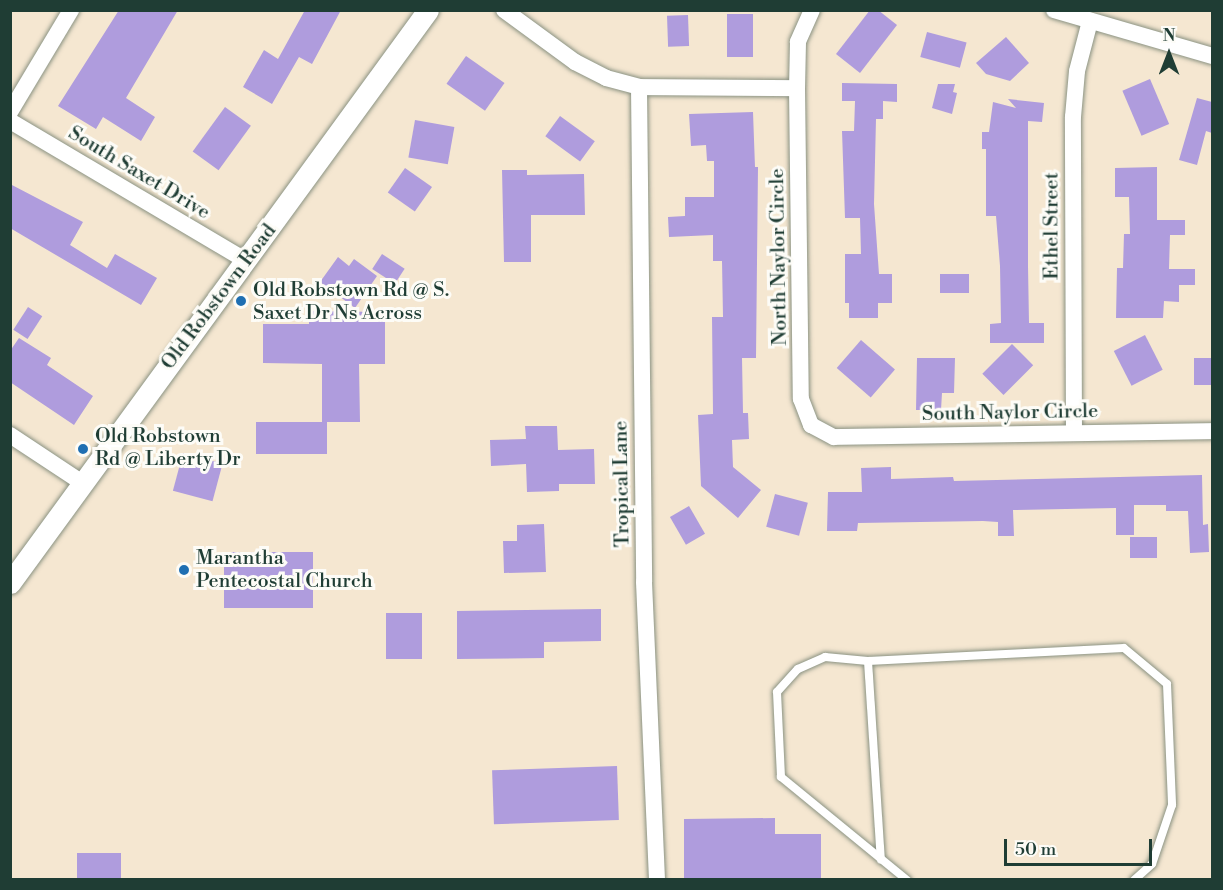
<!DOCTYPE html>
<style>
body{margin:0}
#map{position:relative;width:1223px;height:890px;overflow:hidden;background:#f5e7d1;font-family:"Libre Bodoni",serif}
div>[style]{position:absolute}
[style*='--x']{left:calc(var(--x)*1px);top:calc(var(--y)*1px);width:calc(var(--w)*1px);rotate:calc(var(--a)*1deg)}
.building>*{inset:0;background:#af9cdd;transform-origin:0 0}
.roads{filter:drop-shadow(0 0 2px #8a9282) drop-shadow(0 0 2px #8a9282)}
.service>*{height:8px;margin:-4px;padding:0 4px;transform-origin:4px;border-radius:4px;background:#fff}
.minor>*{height:16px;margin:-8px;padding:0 8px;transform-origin:8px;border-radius:8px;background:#fff}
.tertiary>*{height:21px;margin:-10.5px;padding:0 10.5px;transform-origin:10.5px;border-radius:10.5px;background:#fff}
.dots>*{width:16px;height:16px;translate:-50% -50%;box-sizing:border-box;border:3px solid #fdfcf7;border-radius:50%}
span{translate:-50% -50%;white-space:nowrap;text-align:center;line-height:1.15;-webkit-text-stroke:6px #fdfcf7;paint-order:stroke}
.street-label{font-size:20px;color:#1f3d34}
.poi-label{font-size:20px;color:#1f3d34}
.left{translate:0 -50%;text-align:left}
.frame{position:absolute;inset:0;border:12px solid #1f3d34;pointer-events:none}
.north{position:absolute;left:1139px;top:24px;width:60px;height:60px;-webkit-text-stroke:4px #fdfcf7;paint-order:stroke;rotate:0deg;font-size:16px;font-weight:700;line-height:24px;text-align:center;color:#1f3d34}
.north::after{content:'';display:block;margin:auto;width:21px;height:27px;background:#1f3d34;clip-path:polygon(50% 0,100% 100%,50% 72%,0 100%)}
.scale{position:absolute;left:1004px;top:839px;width:148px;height:27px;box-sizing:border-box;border:3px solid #1f3d34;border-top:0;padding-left:8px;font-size:18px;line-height:21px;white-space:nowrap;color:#1f3d34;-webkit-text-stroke:4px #fdfcf7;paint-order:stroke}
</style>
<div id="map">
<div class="building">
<div style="clip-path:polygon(119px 10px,178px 10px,126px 98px,155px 117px,141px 141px,103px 117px,96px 129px,58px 106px)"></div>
<div style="clip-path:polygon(305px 10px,341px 10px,312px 64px,299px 57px,272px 104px,243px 87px,264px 50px,278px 59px)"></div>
<div style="clip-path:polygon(870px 10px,878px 10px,897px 25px,860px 73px,836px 54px)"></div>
<div style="left:753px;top:14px;width:43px;height:26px;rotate:90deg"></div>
<div style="left:688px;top:15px;width:31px;height:21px;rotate:88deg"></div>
<div style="left:927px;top:32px;width:41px;height:26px;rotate:15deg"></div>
<div style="clip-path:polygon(1006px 37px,1029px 63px,1010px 81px,986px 74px,976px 63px)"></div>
<div style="left:466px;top:56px;width:47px;height:34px;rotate:35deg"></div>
<div style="left:1150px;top:79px;width:49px;height:30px;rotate:67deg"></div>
<div style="clip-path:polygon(842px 83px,897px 84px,897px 102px,883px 101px,883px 119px,876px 119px,874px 204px,879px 274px,892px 274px,892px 303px,878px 303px,878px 318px,849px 318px,849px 303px,845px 303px,845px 254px,861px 254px,860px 218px,845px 218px,842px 131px,854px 131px,855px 101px,842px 101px)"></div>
<div style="clip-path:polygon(938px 84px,955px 84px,953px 92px,957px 93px,952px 114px,932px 108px)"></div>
<div style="clip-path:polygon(1197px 98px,1212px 102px,1212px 133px,1206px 131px,1197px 165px,1179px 160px)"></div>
<div style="clip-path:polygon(1008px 99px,1044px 103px,1042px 122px,1028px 121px,1028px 266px,1029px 323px,1044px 323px,1044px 343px,990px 343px,990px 324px,1001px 323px,1000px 266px,996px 216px,986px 216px,986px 149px,982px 149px,982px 132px,989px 132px,993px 102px,1016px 108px)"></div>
<div style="left:225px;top:107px;width:32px;height:55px;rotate:36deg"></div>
<div style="clip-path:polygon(753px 112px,755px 167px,758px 167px,756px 358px,742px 358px,743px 413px,748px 413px,749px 439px,732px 440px,733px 467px,761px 490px,738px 518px,701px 486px,698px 415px,713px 414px,712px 317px,723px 317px,722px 261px,713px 261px,713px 235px,669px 237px,668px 217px,685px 216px,685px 197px,714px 197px,714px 161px,707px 161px,706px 145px,691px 146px,689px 114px)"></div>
<div style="left:560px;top:116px;width:43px;height:25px;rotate:36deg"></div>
<div style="left:415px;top:120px;width:40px;height:38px;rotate:10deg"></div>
<div style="clip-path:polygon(1157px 167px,1157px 220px,1185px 220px,1185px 235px,1170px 235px,1169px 269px,1195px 269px,1195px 285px,1179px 285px,1179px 302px,1164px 301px,1163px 318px,1116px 318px,1117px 268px,1123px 268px,1124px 234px,1130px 234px,1129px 197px,1115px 197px,1115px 168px)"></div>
<div style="left:405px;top:168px;width:33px;height:30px;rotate:35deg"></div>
<div style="clip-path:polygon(502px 170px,527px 170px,527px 175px,584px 174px,585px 215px,531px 215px,531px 262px,504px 262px)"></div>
<div style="clip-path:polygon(10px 184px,83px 222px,70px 245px,107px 268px,115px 254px,157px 278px,141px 305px,10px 228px)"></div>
<div style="left:382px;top:254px;width:27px;height:18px;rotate:33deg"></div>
<div style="clip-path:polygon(338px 257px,349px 266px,354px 259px,377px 276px,355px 308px,320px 282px)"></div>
<div style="left:969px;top:274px;width:19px;height:29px;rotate:90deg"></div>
<div style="left:28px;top:307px;width:17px;height:27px;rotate:33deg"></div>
<div style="clip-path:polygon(309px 311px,385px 312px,385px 364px,359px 364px,360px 422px,322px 422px,322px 364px,263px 363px,263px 324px,309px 324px)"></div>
<div style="left:1145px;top:335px;width:39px;height:35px;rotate:63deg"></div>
<div style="clip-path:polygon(19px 338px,51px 358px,47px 365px,93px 396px,74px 425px,10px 382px,10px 351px)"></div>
<div style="left:861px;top:340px;width:45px;height:37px;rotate:41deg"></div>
<div style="left:1012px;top:344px;width:30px;height:42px;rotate:45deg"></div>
<div style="clip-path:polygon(917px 358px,955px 358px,954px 393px,942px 393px,941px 410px,916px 410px)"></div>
<div style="left:1194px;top:358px;width:18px;height:27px"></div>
<div style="left:327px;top:422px;width:32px;height:71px;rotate:90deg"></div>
<div style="clip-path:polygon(525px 426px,557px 426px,558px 450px,594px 449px,595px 484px,559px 484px,559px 491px,527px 492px,526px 464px,491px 466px,490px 440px,526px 439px)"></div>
<div style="left:183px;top:453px;width:41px;height:39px;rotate:15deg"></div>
<div style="clip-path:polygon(891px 467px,891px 479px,953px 477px,954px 481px,1202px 475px,1203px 525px,1208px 524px,1209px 552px,1190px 553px,1188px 511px,1166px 511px,1166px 505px,1134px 505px,1134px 535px,1116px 535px,1116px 508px,1013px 510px,1014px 536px,998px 536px,998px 522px,983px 521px,858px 523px,857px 531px,827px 531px,828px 492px,862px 492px,861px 468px)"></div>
<div style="left:775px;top:494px;width:34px;height:34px;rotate:15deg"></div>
<div style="left:689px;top:506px;width:32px;height:22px;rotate:60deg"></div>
<div style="clip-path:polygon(544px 524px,546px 572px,504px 573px,503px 541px,517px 541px,517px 525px)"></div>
<div style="left:1130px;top:537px;width:27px;height:21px"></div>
<div style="left:313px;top:552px;width:56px;height:89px;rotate:90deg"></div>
<div style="clip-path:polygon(601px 609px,601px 641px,544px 642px,544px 658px,457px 659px,457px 611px)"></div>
<div style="left:386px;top:613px;width:36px;height:46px"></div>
<div style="left:617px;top:766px;width:54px;height:125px;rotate:88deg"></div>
<div style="clip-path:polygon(775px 818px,775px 834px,821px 834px,821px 879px,684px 879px,684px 819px)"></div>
<div style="left:77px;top:853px;width:44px;height:26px"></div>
</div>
<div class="roads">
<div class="service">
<div style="--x:868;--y:661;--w:199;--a:86.3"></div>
<div style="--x:907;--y:880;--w:163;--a:-140.7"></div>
<div style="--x:781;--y:777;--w:85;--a:-92.7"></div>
<div style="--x:777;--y:692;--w:31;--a:-48"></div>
<div style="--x:798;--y:669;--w:30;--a:-24"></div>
<div style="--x:825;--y:657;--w:43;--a:5.3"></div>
<div style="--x:868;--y:661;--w:256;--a:-2.9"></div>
<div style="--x:1124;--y:648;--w:56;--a:39.9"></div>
<div style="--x:1167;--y:684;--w:121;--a:87.6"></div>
<div style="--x:1172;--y:805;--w:62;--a:108.7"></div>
<div style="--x:1152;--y:864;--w:24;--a:138"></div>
</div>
<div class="minor">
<div style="--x:504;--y:10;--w:88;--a:36.2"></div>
<div style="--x:575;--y:62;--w:35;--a:27"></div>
<div style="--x:606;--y:78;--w:34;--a:15"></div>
<div style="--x:639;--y:87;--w:158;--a:0.4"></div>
<div style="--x:812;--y:10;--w:35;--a:114"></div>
<div style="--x:798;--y:42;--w:46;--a:91.2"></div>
<div style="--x:797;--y:88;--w:311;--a:89.3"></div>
<div style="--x:801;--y:399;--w:28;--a:69"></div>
<div style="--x:811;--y:425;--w:26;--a:28"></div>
<div style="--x:834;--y:437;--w:378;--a:-0.9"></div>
<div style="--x:1054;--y:10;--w:165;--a:16.2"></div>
<div style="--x:639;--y:87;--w:495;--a:89.4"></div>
<div style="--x:644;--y:582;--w:298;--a:87.5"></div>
<div style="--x:10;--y:112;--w:119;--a:-59.1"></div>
<div style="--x:10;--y:121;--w:275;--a:30.6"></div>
<div style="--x:1074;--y:433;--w:316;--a:-90.2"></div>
<div style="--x:1073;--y:117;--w:46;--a:-85"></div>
<div style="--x:1077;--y:71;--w:52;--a:-75.4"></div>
<div style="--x:10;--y:435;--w:85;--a:33.5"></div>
</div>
<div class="tertiary">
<div style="--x:10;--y:583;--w:709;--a:-53.89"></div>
</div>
</div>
<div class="dots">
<div style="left:241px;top:301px;background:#1f6fb2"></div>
<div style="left:83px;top:449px;background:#1f6fb2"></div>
<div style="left:184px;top:570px;background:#1f6fb2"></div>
</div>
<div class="street-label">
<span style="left:139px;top:173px;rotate:31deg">South Saxet Drive</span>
<span style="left:1052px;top:226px;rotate:-90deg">Ethel Street</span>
<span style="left:779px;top:257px;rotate:-91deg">North Naylor Circle</span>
<span style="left:219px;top:297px;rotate:-53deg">Old Robstown Road</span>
<span style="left:1010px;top:413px;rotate:-1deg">South Naylor Circle</span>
<span style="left:622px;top:484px;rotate:-91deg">Tropical Lane</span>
</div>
<div class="poi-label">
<span class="left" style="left:253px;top:302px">Old Robstown Rd @ S.<br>Saxet Dr Ns Across</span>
<span class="left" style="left:95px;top:448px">Old Robstown<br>Rd @ Liberty Dr</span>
<span class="left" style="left:196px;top:570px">Marantha<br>Pentecostal Church</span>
</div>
<div class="frame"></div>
<div class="north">N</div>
<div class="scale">50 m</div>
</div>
